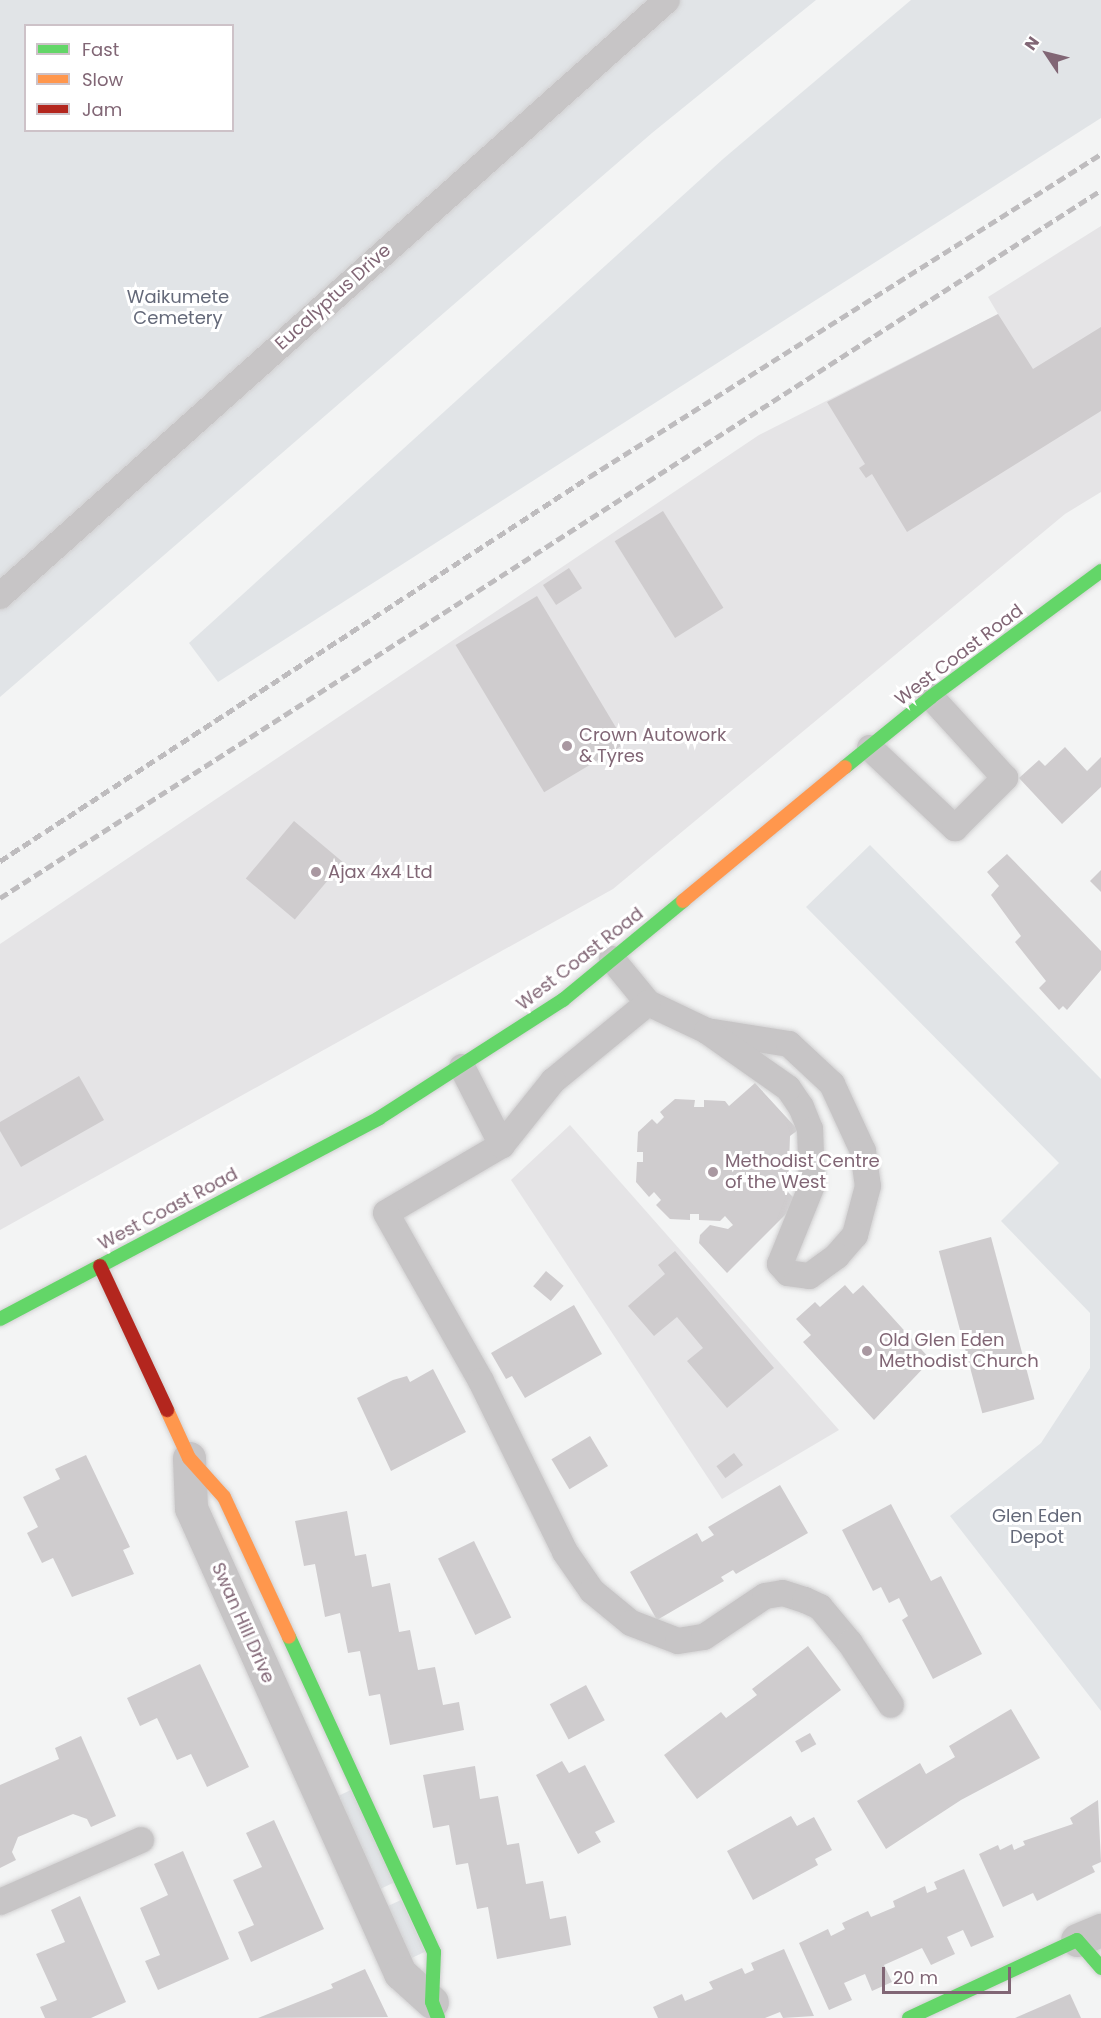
<!DOCTYPE html>
<style>
body{margin:0}
#map{position:relative;width:1101px;height:2018px;overflow:hidden;background:#f3f4f4;font-family:Poppins,sans-serif}
div>[style]{position:absolute}
[style*='--x']{left:calc(var(--x)*1px);top:calc(var(--y)*1px);width:calc(var(--w)*1px);rotate:calc(var(--a)*1deg)}
.built>*{inset:0;background:#e5e4e6}
.green>*{inset:0;background:#e1e4e7;transform-origin:0 0}
.building>*{inset:0;background:#cfccce;transform-origin:0 0}
.roads{filter:drop-shadow(0 0 2px #d1d0d1) drop-shadow(0 0 2px #d1d0d1)}
.lane>*{height:26px;margin:-13px;padding:0 13px;transform-origin:13px;border-radius:13px;background:#c7c5c6}
.street>*{height:33px;margin:-16.5px;padding:0 16.5px;transform-origin:16.5px;border-radius:16.5px;background:#c7c5c6}
.fast>*{height:14px;margin:-7px;padding:0 7px;transform-origin:7px;border-radius:7px;background:#63d668}
.slow>*{height:14px;margin:-7px;padding:0 7px;transform-origin:7px;border-radius:7px;background:#ff974d}
.jam>*{height:14px;margin:-7px;padding:0 7px;transform-origin:7px;border-radius:7px;background:#b3261e}
.rail>*{height:4.5px;margin-top:-2.25px;transform-origin:0;background:repeating-linear-gradient(90deg,#bebcbe 0 9px,transparent 0 13.5px)}
.dots>*{width:16px;height:16px;translate:-50% -50%;box-sizing:border-box;border:3px solid #fff;border-radius:50%}
span{translate:-50% -50%;white-space:nowrap;text-align:center;line-height:1.15;-webkit-text-stroke:6px #fff;paint-order:stroke}
.street-label{font-size:18px;color:#816675}
.park-label{font-size:18px;color:#646979}
.poi-label{font-size:18px;color:#816675}
.left{translate:0 -50%;text-align:left}
.legend{position:absolute;left:24px;top:24px;width:210px;height:108px;box-sizing:border-box;background:#fff;border:2px solid #cdc2c8;margin:0;padding:8px 10px;list-style:none;font-size:18px;color:#816675}
.legend li{display:flex;align-items:center;gap:12px;height:30px}
.legend b{width:30px;border:2px solid #cdc2c8}
.north{position:absolute;left:1017px;top:24px;width:60px;height:60px;-webkit-text-stroke:4px #fff;paint-order:stroke;rotate:305deg;font-size:16px;font-weight:700;line-height:24px;text-align:center;color:#816675}
.north::after{content:'';display:block;margin:auto;width:21px;height:27px;background:#816675;clip-path:polygon(50% 0,100% 100%,50% 72%,0 100%)}
.scale{position:absolute;left:882px;top:1967px;width:129px;height:27px;box-sizing:border-box;border:3px solid #816675;border-top:0;padding-left:8px;font-size:18px;line-height:21px;white-space:nowrap;color:#816675;-webkit-text-stroke:4px #fff;paint-order:stroke}
</style>
<div id="map">
<div class="built">
<div style="clip-path:polygon(1101px 226px,1101px 492px,1065px 514px,613px 889px,0 1230px,0 944px,759px 435px,998px 314px,988px 297px)"></div>
<div style="clip-path:polygon(570px 1125px,839px 1430px,722px 1499px,511px 1180px)"></div>
</div>
<div class="green">
<div style="clip-path:polygon(evenodd,0 0,816px 0,652px 133px,0 697px,0 0,26px 26px,232px 26px,232px 130px,26px 130px,26px 26px)"></div>
<div style="clip-path:polygon(911px 0,1101px 0,1101px 118px,218px 682px,189px 643px,723px 159px)"></div>
<div style="clip-path:polygon(870px 845px,1101px 1079px,1101px 1711px,950px 1516px,1041px 1443px,1090px 1368px,1090px 1313px,1001px 1221px,1059px 1163px,806px 907px)"></div>
<div style="left:351px;top:1790px;width:102px;height:22px;rotate:65deg"></div>
<div style="left:401px;top:1900px;width:57px;height:22px;rotate:65deg"></div>
</div>
<div class="building">
<div style="clip-path:polygon(998px 314px,1033px 369px,1101px 327px,1101px 411px,907px 532px,872px 474px,866px 478px,859px 468px,865px 464px,827px 402px)"></div>
<div style="left:663px;top:511px;width:114px;height:57px;rotate:58deg"></div>
<div style="left:569px;top:568px;width:24px;height:31px;rotate:57deg"></div>
<div style="left:537px;top:596px;width:172px;height:95px;rotate:59deg"></div>
<div style="clip-path:polygon(1065px 747px,1087px 771px,1101px 757px,1101px 787px,1062px 824px,1019px 778px,1039px 760px,1045px 766px)"></div>
<div style="left:294px;top:821px;width:64px;height:75px;rotate:40deg"></div>
<div style="clip-path:polygon(1007px 854px,1101px 951px,1101px 970px,1067px 1010px,1063px 1006px,1059px 1010px,1039px 988px,1046px 981px,1015px 942px,1021px 936px,991px 895px,999px 886px,987px 872px)"></div>
<div style="clip-path:polygon(1101px 870px,1101px 892px,1090px 881px)"></div>
<div style="clip-path:polygon(79px 1076px,104px 1120px,21px 1167px,0 1131px,0 1122px)"></div>
<div style="clip-path:polygon(755px 1083px,798px 1130px,790px 1136px,788px 1192px,798px 1202px,727px 1273px,699px 1243px,700px 1235px,710px 1225px,728px 1229px,733px 1225px,725px 1216px,720px 1221px,699px 1220px,699px 1214px,690px 1214px,690px 1220px,670px 1219px,656px 1205px,661px 1200px,654px 1192px,649px 1197px,636px 1182px,637px 1162px,643px 1162px,643px 1152px,637px 1152px,638px 1132px,652px 1119px,657px 1124px,664px 1117px,660px 1112px,675px 1099px,695px 1100px,694px 1107px,704px 1107px,704px 1100px,725px 1101px,729px 1106px)"></div>
<div style="left:991px;top:1237px;width:168px;height:54px;rotate:75deg"></div>
<div style="clip-path:polygon(675px 1251px,774px 1368px,727px 1408px,687px 1361px,703px 1348px,677px 1317px,654px 1336px,628px 1306px,665px 1274px,658px 1265px)"></div>
<div style="left:546px;top:1271px;width:23px;height:20px;rotate:40deg"></div>
<div style="clip-path:polygon(845px 1285px,853px 1294px,863px 1285px,931px 1360px,874px 1420px,803px 1342px,811px 1335px,796px 1319px,815px 1302px,820px 1307px)"></div>
<div style="clip-path:polygon(574px 1305px,602px 1354px,525px 1398px,512px 1376px,506px 1379px,491px 1353px)"></div>
<div style="clip-path:polygon(433px 1369px,466px 1432px,391px 1471px,357px 1398px,393px 1380px,407px 1376px,410px 1382px)"></div>
<div style="left:590px;top:1436px;width:35px;height:45px;rotate:59deg"></div>
<div style="left:734px;top:1453px;width:15px;height:22px;rotate:53deg"></div>
<div style="clip-path:polygon(86px 1455px,130px 1547px,123px 1550px,134px 1574px,72px 1597px,53px 1558px,42px 1563px,27px 1533px,38px 1527px,23px 1497px,60px 1479px,55px 1469px)"></div>
<div style="clip-path:polygon(780px 1485px,808px 1533px,736px 1574px,733px 1570px,721px 1577px,724px 1581px,657px 1620px,630px 1572px,697px 1533px,702px 1542px,714px 1535px,708px 1527px)"></div>
<div style="clip-path:polygon(891px 1504px,931px 1581px,941px 1576px,982px 1654px,933px 1679px,902px 1620px,908px 1616px,899px 1598px,889px 1603px,881px 1587px,873px 1591px,842px 1530px)"></div>
<div style="clip-path:polygon(347px 1511px,355px 1556px,366px 1554px,372px 1587px,390px 1583px,399px 1632px,410px 1630px,418px 1670px,435px 1667px,443px 1705px,459px 1702px,464px 1730px,390px 1745px,380px 1694px,369px 1696px,360px 1651px,348px 1653px,340px 1613px,325px 1617px,315px 1564px,304px 1566px,295px 1521px)"></div>
<div style="left:474px;top:1541px;width:85px;height:40px;rotate:64deg"></div>
<div style="clip-path:polygon(808px 1646px,841px 1690px,697px 1799px,664px 1755px,721px 1712px,726px 1718px,757px 1695px,752px 1689px)"></div>
<div style="clip-path:polygon(200px 1664px,249px 1767px,207px 1787px,191px 1754px,177px 1760px,157px 1718px,140px 1726px,127px 1698px)"></div>
<div style="left:586px;top:1685px;width:40px;height:41px;rotate:62deg"></div>
<div style="clip-path:polygon(1011px 1709px,1040px 1758px,961px 1800px,886px 1849px,857px 1801px,920px 1763px,926px 1774px,955px 1757px,949px 1746px)"></div>
<div style="left:810px;top:1733px;width:13px;height:17px;rotate:61deg"></div>
<div style="clip-path:polygon(81px 1736px,116px 1816px,91px 1827px,87px 1819px,73px 1814px,18px 1837px,12px 1852px,16px 1860px,0 1868px,0 1785px,59px 1759px,55px 1748px)"></div>
<div style="clip-path:polygon(562px 1761px,569px 1773px,585px 1765px,615px 1822px,595px 1832px,601px 1842px,578px 1854px,536px 1775px)"></div>
<div style="clip-path:polygon(475px 1766px,480px 1799px,498px 1796px,507px 1845px,519px 1843px,526px 1884px,543px 1881px,550px 1919px,566px 1916px,571px 1945px,497px 1959px,488px 1907px,477px 1909px,468px 1863px,456px 1865px,449px 1825px,433px 1828px,423px 1775px)"></div>
<div style="clip-path:polygon(1098px 1800px,1101px 1862px,1092px 1866px,1095px 1872px,1037px 1901px,1033px 1893px,1003px 1907px,979px 1854px,998px 1845px,1000px 1850px,1012px 1844px,1014px 1850px,1025px 1845px,1023px 1841px,1073px 1824px,1070px 1818px)"></div>
<div style="clip-path:polygon(791px 1816px,797px 1826px,814px 1817px,832px 1850px,815px 1859px,818px 1865px,753px 1900px,727px 1851px)"></div>
<div style="clip-path:polygon(274px 1820px,324px 1929px,251px 1962px,238px 1932px,254px 1925px,233px 1880px,262px 1867px,246px 1833px)"></div>
<div style="clip-path:polygon(183px 1851px,229px 1959px,158px 1990px,145px 1961px,160px 1955px,140px 1908px,168px 1895px,154px 1864px)"></div>
<div style="clip-path:polygon(964px 1869px,994px 1937px,971px 1947px,963px 1930px,947px 1937px,955px 1954px,931px 1965px,922px 1948px,884px 1965px,892px 1982px,872px 1991px,865px 1974px,844px 1983px,852px 2000px,829px 2010px,799px 1943px,828px 1929px,831px 1936px,845px 1929px,842px 1923px,868px 1911px,871px 1917px,895px 1907px,893px 1901px,925px 1886px,927px 1893px,937px 1889px,934px 1882px)"></div>
<div style="clip-path:polygon(80px 1896px,126px 2002px,91px 2018px,45px 2018px,40px 2007px,57px 2000px,36px 1954px,65px 1942px,51px 1910px)"></div>
<div style="clip-path:polygon(784px 1949px,814px 2016px,783px 2018px,780px 2012px,765px 2018px,658px 2018px,653px 2007px,682px 1994px,685px 2001px,704px 1993px,713px 1989px,709px 1982px,742px 1968px,745px 1974px,754px 1970px,751px 1963px)"></div>
<div style="clip-path:polygon(365px 1969px,388px 2017px,258px 2018px,333px 1988px,331px 1984px)"></div>
<div style="clip-path:polygon(1070px 1994px,1081px 2018px,1015px 2018px)"></div>
</div>
<div class="roads">
<div class="lane">
<div style="--x:0;--y:596;--w:894;--a:-41.78"></div>
<div style="--x:870;--y:748;--w:117;--a:43.3"></div>
<div style="--x:955;--y:828;--w:71;--a:-45"></div>
<div style="--x:1005;--y:778;--w:110;--a:-132.4"></div>
<div style="--x:612;--y:959;--w:57;--a:50.7"></div>
<div style="--x:648;--y:1003;--w:65;--a:25.4"></div>
<div style="--x:707;--y:1031;--w:83;--a:9"></div>
<div style="--x:789;--y:1044;--w:59;--a:42.9"></div>
<div style="--x:832;--y:1084;--w:74;--a:65.2"></div>
<div style="--x:863;--y:1151;--w:35;--a:82"></div>
<div style="--x:868;--y:1186;--w:51;--a:104.9"></div>
<div style="--x:855;--y:1235;--w:28;--a:131"></div>
<div style="--x:837;--y:1256;--w:34;--a:144"></div>
<div style="--x:809;--y:1276;--w:21;--a:-172"></div>
<div style="--x:788;--y:1273;--w:12;--a:-132"></div>
<div style="--x:780;--y:1264;--w:85;--a:-67.9"></div>
<div style="--x:812;--y:1185;--w:56;--a:-92"></div>
<div style="--x:810;--y:1129;--w:24;--a:-112"></div>
<div style="--x:801;--y:1107;--w:23;--a:-124"></div>
<div style="--x:788;--y:1088;--w:99;--a:-144.9"></div>
<div style="--x:648;--y:1003;--w:123;--a:140.6"></div>
<div style="--x:553;--y:1081;--w:82;--a:128.6"></div>
<div style="--x:502;--y:1145;--w:134;--a:149.6"></div>
<div style="--x:386;--y:1213;--w:193;--a:60.5"></div>
<div style="--x:481;--y:1381;--w:191;--a:63.8"></div>
<div style="--x:565;--y:1552;--w:47;--a:55.3"></div>
<div style="--x:592;--y:1591;--w:50;--a:39.4"></div>
<div style="--x:631;--y:1623;--w:50;--a:21"></div>
<div style="--x:678;--y:1641;--w:26;--a:-9"></div>
<div style="--x:704;--y:1637;--w:73;--a:-33.9"></div>
<div style="--x:765;--y:1596;--w:18;--a:-9"></div>
<div style="--x:783;--y:1593;--w:23;--a:18"></div>
<div style="--x:805;--y:1600;--w:17;--a:25"></div>
<div style="--x:820;--y:1607;--w:47;--a:50.2"></div>
<div style="--x:850;--y:1643;--w:74;--a:56.5"></div>
<div style="--x:462;--y:1067;--w:88;--a:62.9"></div>
<div style="--x:0;--y:1902;--w:154;--a:-23.7"></div>
</div>
<div class="street">
<div style="--x:189;--y:1458;--w:50;--a:87.7"></div>
<div style="--x:191;--y:1508;--w:510;--a:65.8"></div>
<div style="--x:400;--y:1973;--w:43;--a:42.2"></div>
<div style="--x:1077;--y:1940;--w:26;--a:-23"></div>
</div>
<div class="fast">
<div style="--x:845;--y:767;--w:111;--a:-39.1"></div>
<div style="--x:931;--y:697;--w:212;--a:-36.5"></div>
<div style="--x:0;--y:1319;--w:429;--a:-27.9"></div>
<div style="--x:379;--y:1118;--w:219;--a:-32.7"></div>
<div style="--x:563;--y:1000;--w:156;--a:-39.5"></div>
<div style="--x:289;--y:1637;--w:347;--a:65.3"></div>
<div style="--x:434;--y:1952;--w:50;--a:92.3"></div>
<div style="--x:432;--y:2002;--w:17;--a:69"></div>
<div style="--x:909;--y:2018;--w:185;--a:-24.9"></div>
<div style="--x:1077;--y:1940;--w:37;--a:49"></div>
</div>
<div class="slow">
<div style="--x:683;--y:901;--w:210;--a:-39.6"></div>
<div style="--x:167;--y:1410;--w:53;--a:65.4"></div>
<div style="--x:189;--y:1458;--w:52;--a:48.1"></div>
<div style="--x:224;--y:1497;--w:154;--a:65.1"></div>
</div>
<div class="jam">
<div style="--x:100;--y:1266;--w:159;--a:65"></div>
</div>
</div>
<div class="rail">
<div style="--x:0;--y:861;--w:703;--a:-33.1"></div>
<div style="--x:589;--y:477;--w:605;--a:-32.25"></div>
<div style="--x:0;--y:898;--w:1309;--a:-32.74"></div>
</div>
<div class="dots">
<div style="left:567px;top:746px;background:#a998a1"></div>
<div style="left:316px;top:872px;background:#a998a1"></div>
<div style="left:713px;top:1172px;background:#a998a1"></div>
<div style="left:867px;top:1351px;background:#a998a1"></div>
</div>
<div class="street-label">
<span style="left:333px;top:297px;rotate:-42deg">Eucalyptus Drive</span>
<span style="left:959px;top:655px;rotate:-37deg">West Coast Road</span>
<span style="left:580px;top:959px;rotate:-38deg">West Coast Road</span>
<span style="left:168px;top:1209px;rotate:-28deg">West Coast Road</span>
<span style="left:243px;top:1623px;rotate:66deg">Swan Hill Drive</span>
</div>
<div class="park-label">
<span style="left:178px;top:308px">Waikumete<br>Cemetery</span>
<span style="left:1037px;top:1527px">Glen Eden<br>Depot</span>
</div>
<div class="poi-label">
<span class="left" style="left:579px;top:746px">Crown Autowork<br>&amp; Tyres</span>
<span class="left" style="left:328px;top:872px">Ajax 4x4 Ltd</span>
<span class="left" style="left:725px;top:1172px">Methodist Centre<br>of the West</span>
<span class="left" style="left:879px;top:1351px">Old Glen Eden<br>Methodist Church</span>
</div>
<ul class="legend">
<li><b style="height:8px;background:#63d668"></b>Fast</li>
<li><b style="height:8px;background:#ff974d"></b>Slow</li>
<li><b style="height:8px;background:#b3261e"></b>Jam</li>
</ul>
<div class="north">N</div>
<div class="scale">20 m</div>
</div>
